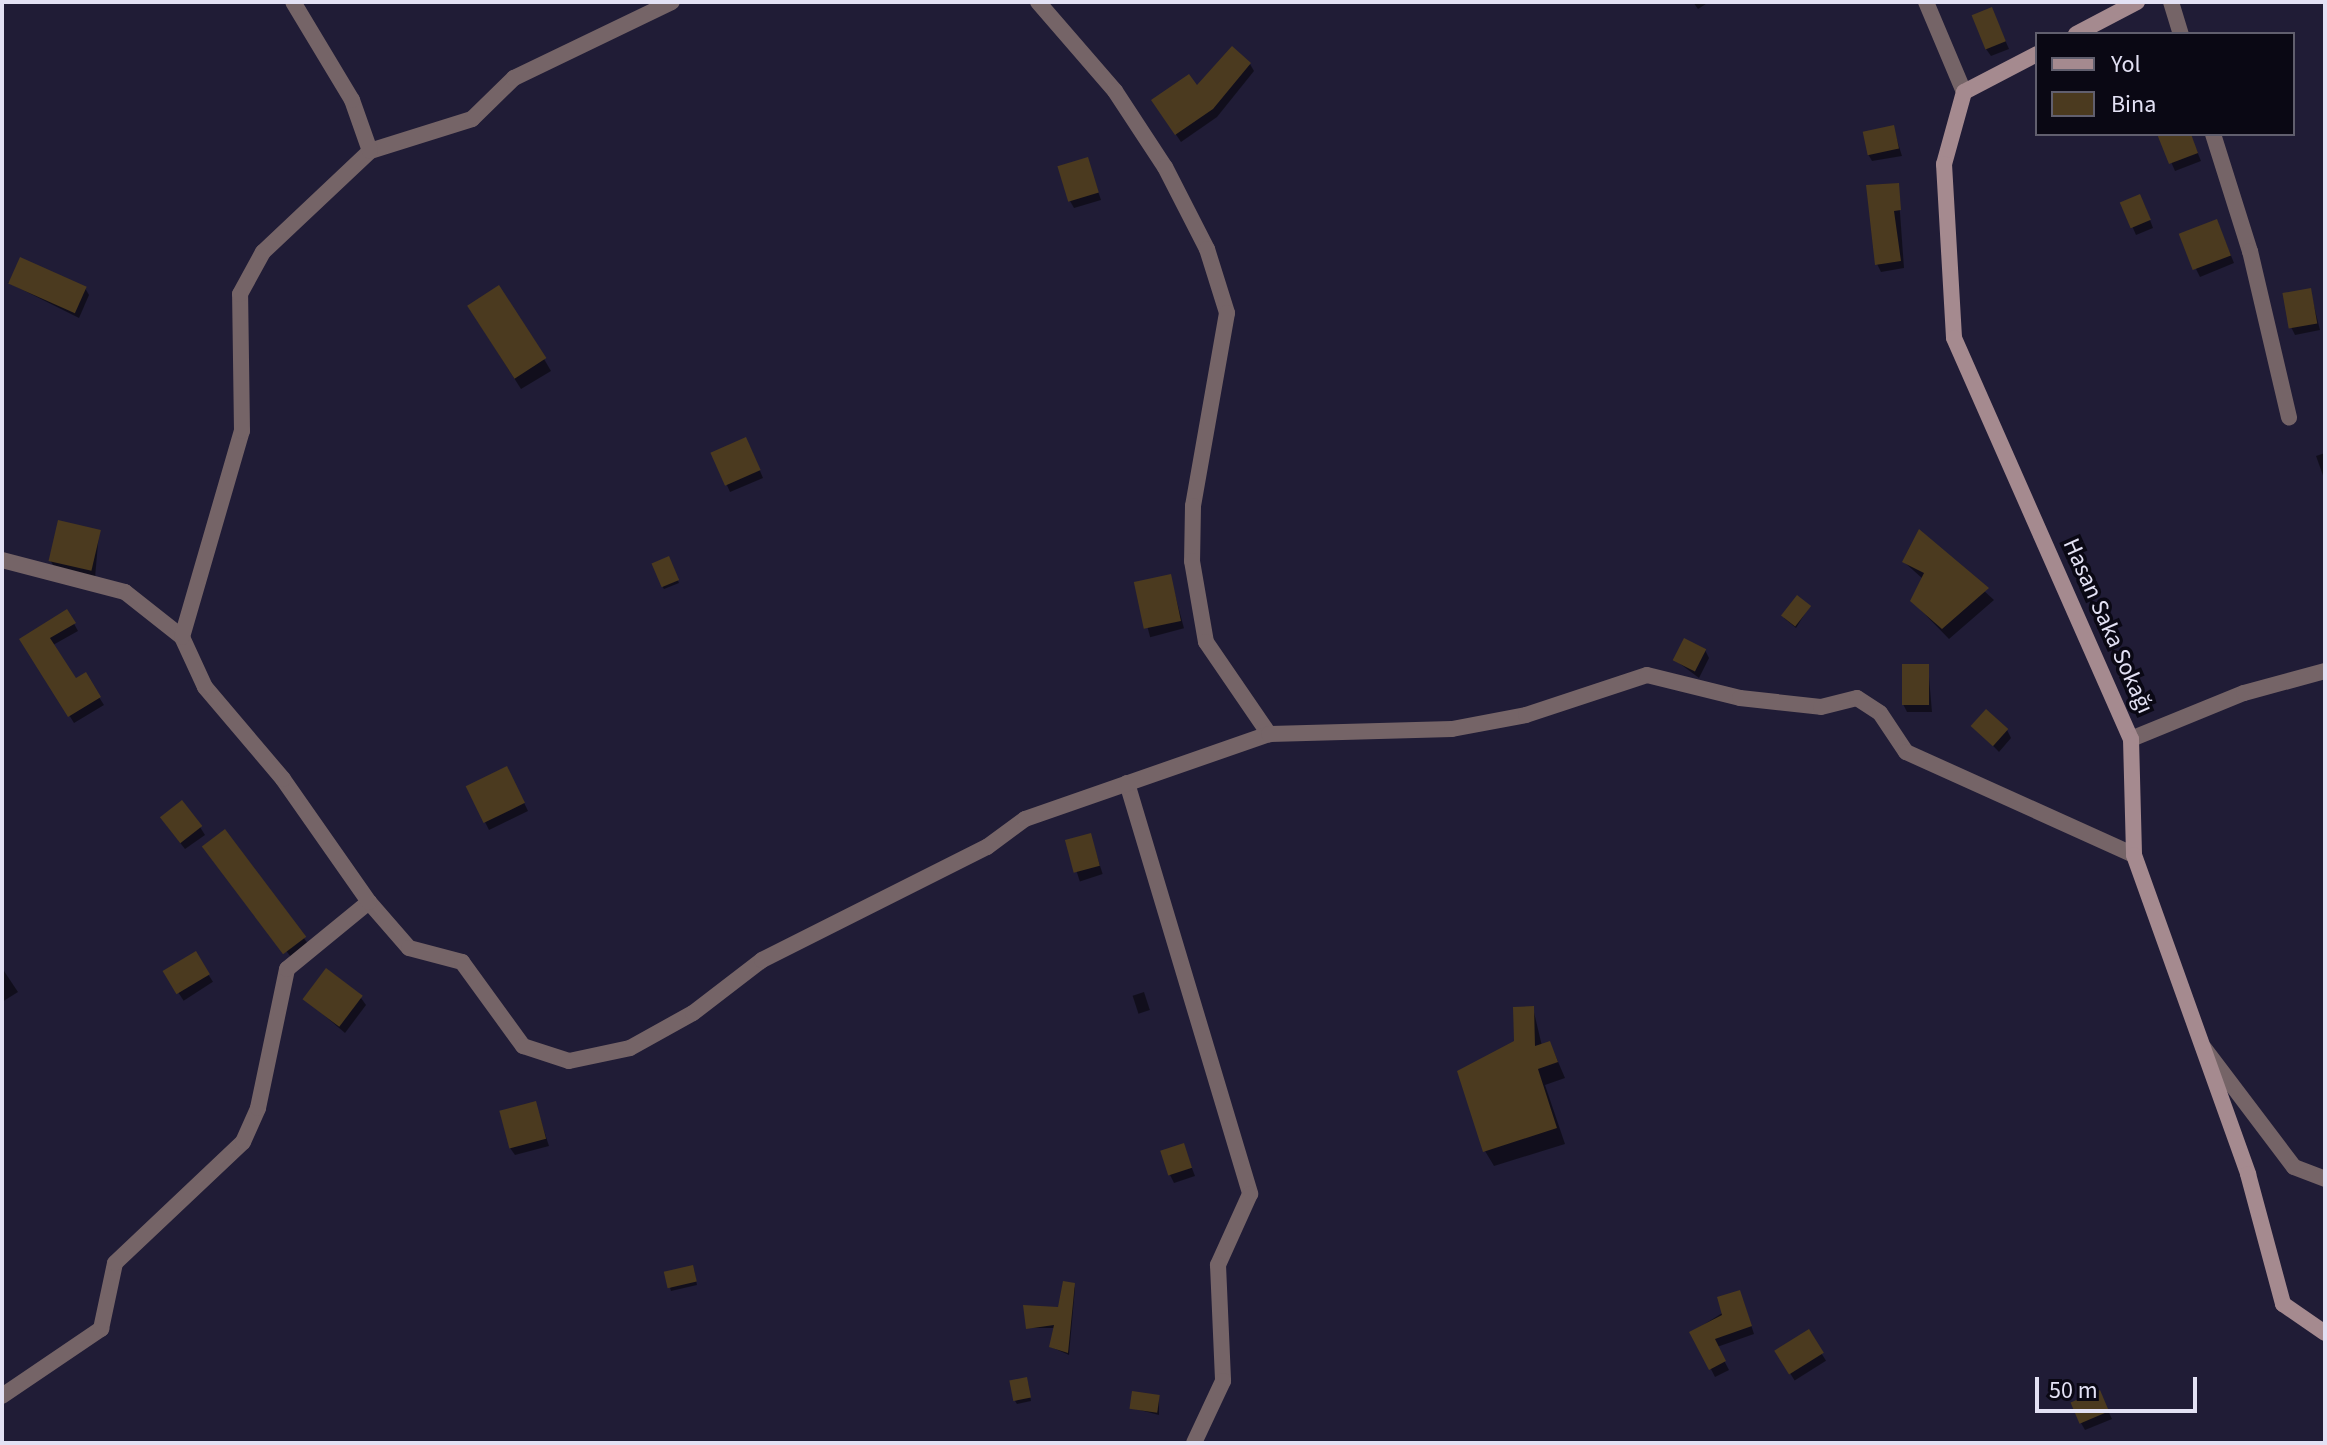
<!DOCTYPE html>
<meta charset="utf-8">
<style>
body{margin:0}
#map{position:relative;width:2327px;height:1445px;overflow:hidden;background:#201c36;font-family:"Source Sans 3",sans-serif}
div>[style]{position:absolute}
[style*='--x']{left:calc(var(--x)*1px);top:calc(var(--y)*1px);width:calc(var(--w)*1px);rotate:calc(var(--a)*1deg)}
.shadow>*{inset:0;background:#0007;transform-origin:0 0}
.building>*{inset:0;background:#4b3a1f;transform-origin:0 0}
.street>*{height:16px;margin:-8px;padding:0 8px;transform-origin:8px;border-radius:8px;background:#756467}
.secondary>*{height:16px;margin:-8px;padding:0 8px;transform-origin:8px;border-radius:8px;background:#a58a8f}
span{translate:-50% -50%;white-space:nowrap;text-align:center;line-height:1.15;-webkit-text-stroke:7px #0a0814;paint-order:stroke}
.street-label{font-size:24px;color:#e3e1f4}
.frame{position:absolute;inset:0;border:4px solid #e3e1f4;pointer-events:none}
.legend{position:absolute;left:2035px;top:32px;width:260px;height:104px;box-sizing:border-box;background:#0a0814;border:2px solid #615f6e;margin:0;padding:10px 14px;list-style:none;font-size:24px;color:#e3e1f4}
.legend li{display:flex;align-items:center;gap:16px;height:40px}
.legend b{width:40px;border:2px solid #615f6e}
.scale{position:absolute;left:2035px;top:1377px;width:162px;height:36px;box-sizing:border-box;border:4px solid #e3e1f4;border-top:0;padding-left:10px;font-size:24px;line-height:28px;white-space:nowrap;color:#e3e1f4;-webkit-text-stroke:6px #0a0814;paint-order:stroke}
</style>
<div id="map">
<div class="shadow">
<div style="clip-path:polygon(1693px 2px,1709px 2px,1698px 9px)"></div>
<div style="clip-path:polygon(1995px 17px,2009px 49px,1991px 56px,1986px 49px)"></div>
<div style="clip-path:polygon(1250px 64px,1254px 71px,1217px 117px,1181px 142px,1158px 108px)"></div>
<div style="clip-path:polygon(1893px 127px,1902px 156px,1872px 161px,1868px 154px)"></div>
<div style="clip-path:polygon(2159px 134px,2190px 134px,2201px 161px,2175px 171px)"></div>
<div style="clip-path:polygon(1087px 159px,1101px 200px,1074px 208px,1070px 201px)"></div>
<div style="clip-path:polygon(1898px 185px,1904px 268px,1881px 272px,1877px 264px)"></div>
<div style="clip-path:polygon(2122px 203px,2144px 204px,2153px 228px,2136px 235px)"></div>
<div style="clip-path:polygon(2220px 229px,2234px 263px,2200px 277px,2196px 269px)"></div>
<div style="clip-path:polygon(7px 282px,85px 288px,89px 295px,79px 318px)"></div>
<div style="clip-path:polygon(2310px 290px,2320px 330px,2295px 335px,2291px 327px)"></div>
<div style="clip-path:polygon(476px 318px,544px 359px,551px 371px,521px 389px)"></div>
<div style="clip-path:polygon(750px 447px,763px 478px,730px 492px,713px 454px)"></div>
<div style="clip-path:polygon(2325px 453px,2325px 481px,2316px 456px)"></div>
<div style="clip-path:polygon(99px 532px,95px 578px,55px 568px,50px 560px)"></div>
<div style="clip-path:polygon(1920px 532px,1994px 600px,1949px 639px,1912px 601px,1923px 579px,1904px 562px)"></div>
<div style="clip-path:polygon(670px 561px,679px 583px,664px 589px,662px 586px)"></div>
<div style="left:1170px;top:576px;width:54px;height:35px;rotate:75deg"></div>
<div style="clip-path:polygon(1809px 607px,1796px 628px,1784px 618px)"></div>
<div style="clip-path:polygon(67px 611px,78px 631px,53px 645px,76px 681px,85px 675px,104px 705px,74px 723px,22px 640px)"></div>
<div style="clip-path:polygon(1705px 650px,1709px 658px,1699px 678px,1675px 660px)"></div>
<div style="clip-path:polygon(1928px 666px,1932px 712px,1907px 712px,1903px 704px)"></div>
<div style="clip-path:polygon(1974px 726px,2007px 730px,2011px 738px,1999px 752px)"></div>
<div style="clip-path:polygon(511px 776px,528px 811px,489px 830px,485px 822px)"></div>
<div style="clip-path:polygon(167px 826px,200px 827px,205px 835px,185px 849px)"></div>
<div style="clip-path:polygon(224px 832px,309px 945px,291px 957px,209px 854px)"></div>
<div style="left:1090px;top:835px;width:41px;height:24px;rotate:72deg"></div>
<div style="left:195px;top:954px;width:33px;height:35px;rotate:57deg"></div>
<div style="clip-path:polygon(2px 968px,18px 992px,2px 1002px)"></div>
<div style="left:1144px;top:992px;width:19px;height:12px;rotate:72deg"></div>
<div style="clip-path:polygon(361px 998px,366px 1005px,345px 1033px,305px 999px)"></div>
<div style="clip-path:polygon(1533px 1008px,1542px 1046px,1550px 1043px,1565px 1078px,1545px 1085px,1565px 1144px,1494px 1166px,1485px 1151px)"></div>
<div style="clip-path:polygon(535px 1103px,549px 1146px,515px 1155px,510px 1148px)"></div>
<div style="clip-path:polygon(1183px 1145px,1195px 1176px,1174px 1183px,1170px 1175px)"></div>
<div style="clip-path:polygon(694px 1270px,697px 1285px,671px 1291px,670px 1288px)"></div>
<div style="clip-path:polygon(1073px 1285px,1075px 1288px,1069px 1355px,1051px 1347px,1055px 1328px,1028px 1328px,1059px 1309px)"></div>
<div style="clip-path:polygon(1743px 1300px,1754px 1334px,1717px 1347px,1729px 1370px,1715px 1377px,1692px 1332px)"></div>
<div style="left:1808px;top:1332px;width:34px;height:37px;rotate:58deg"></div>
<div style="clip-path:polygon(1028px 1383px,1031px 1401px,1017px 1404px,1015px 1401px)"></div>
<div style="clip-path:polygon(1159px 1397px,1159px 1415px,1132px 1408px)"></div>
<div style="clip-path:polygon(2103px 1400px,2112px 1419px,2085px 1430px,2081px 1423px)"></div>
</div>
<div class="building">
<div style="left:1992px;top:7px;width:37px;height:22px;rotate:68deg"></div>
<div style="clip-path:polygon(1232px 46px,1251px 63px,1213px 109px,1175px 135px,1151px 100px,1189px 74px,1197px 85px)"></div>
<div style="left:1894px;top:125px;width:24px;height:32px;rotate:78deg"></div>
<div style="clip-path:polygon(2157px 134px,2191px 134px,2198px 153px,2169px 164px)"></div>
<div style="left:1088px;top:157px;width:37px;height:32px;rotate:73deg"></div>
<div style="clip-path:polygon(1899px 183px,1901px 210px,1894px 211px,1901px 261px,1875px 265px,1866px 185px)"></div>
<div style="left:2140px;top:194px;width:28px;height:22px;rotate:67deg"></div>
<div style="left:2217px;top:219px;width:39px;height:41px;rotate:69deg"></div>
<div style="left:20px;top:257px;width:73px;height:29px;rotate:24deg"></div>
<div style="left:499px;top:285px;width:87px;height:38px;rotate:57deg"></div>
<div style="left:2311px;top:288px;width:36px;height:29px;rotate:80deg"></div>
<div style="left:746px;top:437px;width:36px;height:39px;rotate:66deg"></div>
<div style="left:58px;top:520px;width:44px;height:42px;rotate:13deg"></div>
<div style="clip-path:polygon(1919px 529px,1989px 588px,1942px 629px,1910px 601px,1924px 573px,1902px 562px)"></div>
<div style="left:669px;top:556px;width:26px;height:19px;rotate:67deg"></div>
<div style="left:1171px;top:574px;width:48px;height:38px;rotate:78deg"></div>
<div style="left:1797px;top:595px;width:18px;height:26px;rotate:38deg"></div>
<div style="clip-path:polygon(67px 609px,76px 623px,50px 638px,76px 678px,86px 672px,101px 697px,68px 717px,19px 639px)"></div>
<div style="left:1684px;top:638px;width:25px;height:25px;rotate:27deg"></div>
<div style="left:1902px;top:664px;width:27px;height:41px"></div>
<div style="left:1986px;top:709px;width:30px;height:23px;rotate:42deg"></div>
<div style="left:507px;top:766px;width:41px;height:46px;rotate:64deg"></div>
<div style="left:182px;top:800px;width:33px;height:28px;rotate:52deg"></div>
<div style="left:225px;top:829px;width:135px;height:29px;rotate:53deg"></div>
<div style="left:1091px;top:833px;width:34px;height:27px;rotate:75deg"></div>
<div style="left:196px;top:951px;width:27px;height:39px;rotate:59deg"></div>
<div style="left:326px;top:968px;width:46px;height:39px;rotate:37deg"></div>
<div style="clip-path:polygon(1534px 1006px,1535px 1046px,1550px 1041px,1558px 1062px,1538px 1069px,1557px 1128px,1483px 1152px,1457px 1071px,1514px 1041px,1513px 1007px)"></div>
<div style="left:536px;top:1101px;width:39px;height:38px;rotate:75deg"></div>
<div style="left:1184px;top:1143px;width:26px;height:25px;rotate:72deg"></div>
<div style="left:693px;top:1265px;width:17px;height:30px;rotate:77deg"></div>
<div style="clip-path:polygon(1063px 1281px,1075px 1283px,1068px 1353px,1049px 1347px,1054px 1325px,1026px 1329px,1023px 1305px,1058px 1307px)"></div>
<div style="clip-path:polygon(1740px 1290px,1752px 1326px,1715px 1339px,1726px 1361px,1709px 1370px,1689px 1332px,1722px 1315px,1717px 1297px)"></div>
<div style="left:1809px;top:1329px;width:28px;height:41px;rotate:58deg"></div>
<div style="left:1027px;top:1377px;width:21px;height:18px;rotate:79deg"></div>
<div style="left:2100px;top:1390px;width:23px;height:32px;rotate:67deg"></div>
<div style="left:1132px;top:1391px;width:28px;height:18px;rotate:8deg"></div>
</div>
<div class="street">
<div style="--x:1038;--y:2;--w:118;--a:49.1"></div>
<div style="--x:1115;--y:91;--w:91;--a:56.7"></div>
<div style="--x:1165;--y:167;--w:92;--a:62.9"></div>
<div style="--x:1207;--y:249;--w:67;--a:72.6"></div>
<div style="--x:1227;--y:313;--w:196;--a:100"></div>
<div style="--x:1193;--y:506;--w:55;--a:91"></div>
<div style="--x:1192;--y:561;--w:82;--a:80.2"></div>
<div style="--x:1206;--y:642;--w:112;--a:55.6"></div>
<div style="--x:1926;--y:2;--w:98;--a:67.1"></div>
<div style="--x:2171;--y:2;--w:34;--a:73"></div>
<div style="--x:2213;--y:134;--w:123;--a:72.5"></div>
<div style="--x:2250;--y:251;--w:171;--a:76.8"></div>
<div style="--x:370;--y:151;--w:107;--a:-17.4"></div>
<div style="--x:472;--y:119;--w:59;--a:-44.3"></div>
<div style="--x:514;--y:78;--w:175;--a:-25.7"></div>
<div style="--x:2;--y:560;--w:127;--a:14.6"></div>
<div style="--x:125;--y:592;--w:73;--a:38.3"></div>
<div style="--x:2131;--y:739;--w:122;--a:-22.2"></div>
<div style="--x:2244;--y:693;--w:84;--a:-15.2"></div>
<div style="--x:1127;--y:783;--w:429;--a:73.3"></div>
<div style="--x:1250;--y:1194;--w:78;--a:114.3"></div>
<div style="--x:1218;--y:1265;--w:116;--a:87.5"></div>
<div style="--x:1223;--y:1381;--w:68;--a:115.1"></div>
<div style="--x:369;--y:902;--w:61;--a:49"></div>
<div style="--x:409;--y:948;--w:55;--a:14.8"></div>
<div style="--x:462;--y:962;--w:104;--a:54"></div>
<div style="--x:523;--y:1046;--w:48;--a:18.1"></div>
<div style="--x:569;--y:1061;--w:62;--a:-12"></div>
<div style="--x:630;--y:1048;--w:72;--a:-29.1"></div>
<div style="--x:693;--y:1013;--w:87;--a:-37.5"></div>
<div style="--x:762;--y:960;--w:252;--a:-26.7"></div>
<div style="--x:987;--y:847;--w:47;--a:-36.4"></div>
<div style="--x:1025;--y:819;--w:258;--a:-19.2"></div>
<div style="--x:1269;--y:734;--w:183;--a:-1.6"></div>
<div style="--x:1452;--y:729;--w:75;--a:-10.7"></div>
<div style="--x:1526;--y:715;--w:127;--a:-18.3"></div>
<div style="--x:1647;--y:675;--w:96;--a:13.9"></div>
<div style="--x:1740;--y:698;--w:81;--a:6.3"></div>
<div style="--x:1821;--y:707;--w:37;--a:-14"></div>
<div style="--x:1857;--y:698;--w:27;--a:33"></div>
<div style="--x:1880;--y:713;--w:47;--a:56.3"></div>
<div style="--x:1906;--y:752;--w:250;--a:24.3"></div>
<div style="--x:2204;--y:1048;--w:149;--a:52.9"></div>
<div style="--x:2294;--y:1167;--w:33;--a:21"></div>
<div style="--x:2;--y:1396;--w:120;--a:-34.1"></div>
<div style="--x:101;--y:1329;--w:67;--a:-78"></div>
<div style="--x:115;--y:1263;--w:176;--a:-43.4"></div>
<div style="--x:243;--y:1142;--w:37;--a:-66"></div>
<div style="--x:258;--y:1108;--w:142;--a:-78.2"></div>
<div style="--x:287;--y:969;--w:106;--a:-39.3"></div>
<div style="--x:369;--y:902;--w:150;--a:-125"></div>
<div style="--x:283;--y:779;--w:121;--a:-130.3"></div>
<div style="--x:205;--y:687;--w:55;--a:-114.7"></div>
<div style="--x:182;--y:637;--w:215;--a:-73.8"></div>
<div style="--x:242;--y:431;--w:137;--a:-90.8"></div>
<div style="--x:240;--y:294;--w:48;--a:-61.3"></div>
<div style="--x:263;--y:252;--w:147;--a:-43.3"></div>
<div style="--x:370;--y:151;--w:54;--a:-109.4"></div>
<div style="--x:352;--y:100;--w:114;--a:-121"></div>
</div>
<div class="secondary">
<div style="--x:2076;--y:34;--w:69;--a:-27.7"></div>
<div style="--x:2037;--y:54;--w:82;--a:152.5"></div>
<div style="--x:1964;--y:92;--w:75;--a:105.5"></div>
<div style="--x:1944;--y:164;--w:174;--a:86.7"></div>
<div style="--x:1954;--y:338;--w:438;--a:66.2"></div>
<div style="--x:2131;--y:739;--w:116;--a:88.5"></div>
<div style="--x:2134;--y:855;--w:339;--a:70.3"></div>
<div style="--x:2248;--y:1174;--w:135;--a:74.9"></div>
<div style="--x:2283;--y:1304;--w:51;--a:34.6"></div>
</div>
<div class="street-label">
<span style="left:2108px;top:626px;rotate:66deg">Hasan Saka Sokağı</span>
</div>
<div class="frame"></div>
<ul class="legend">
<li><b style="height:10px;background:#a58a8f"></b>Yol</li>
<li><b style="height:22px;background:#4b3a1f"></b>Bina</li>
</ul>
<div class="scale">50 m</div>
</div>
